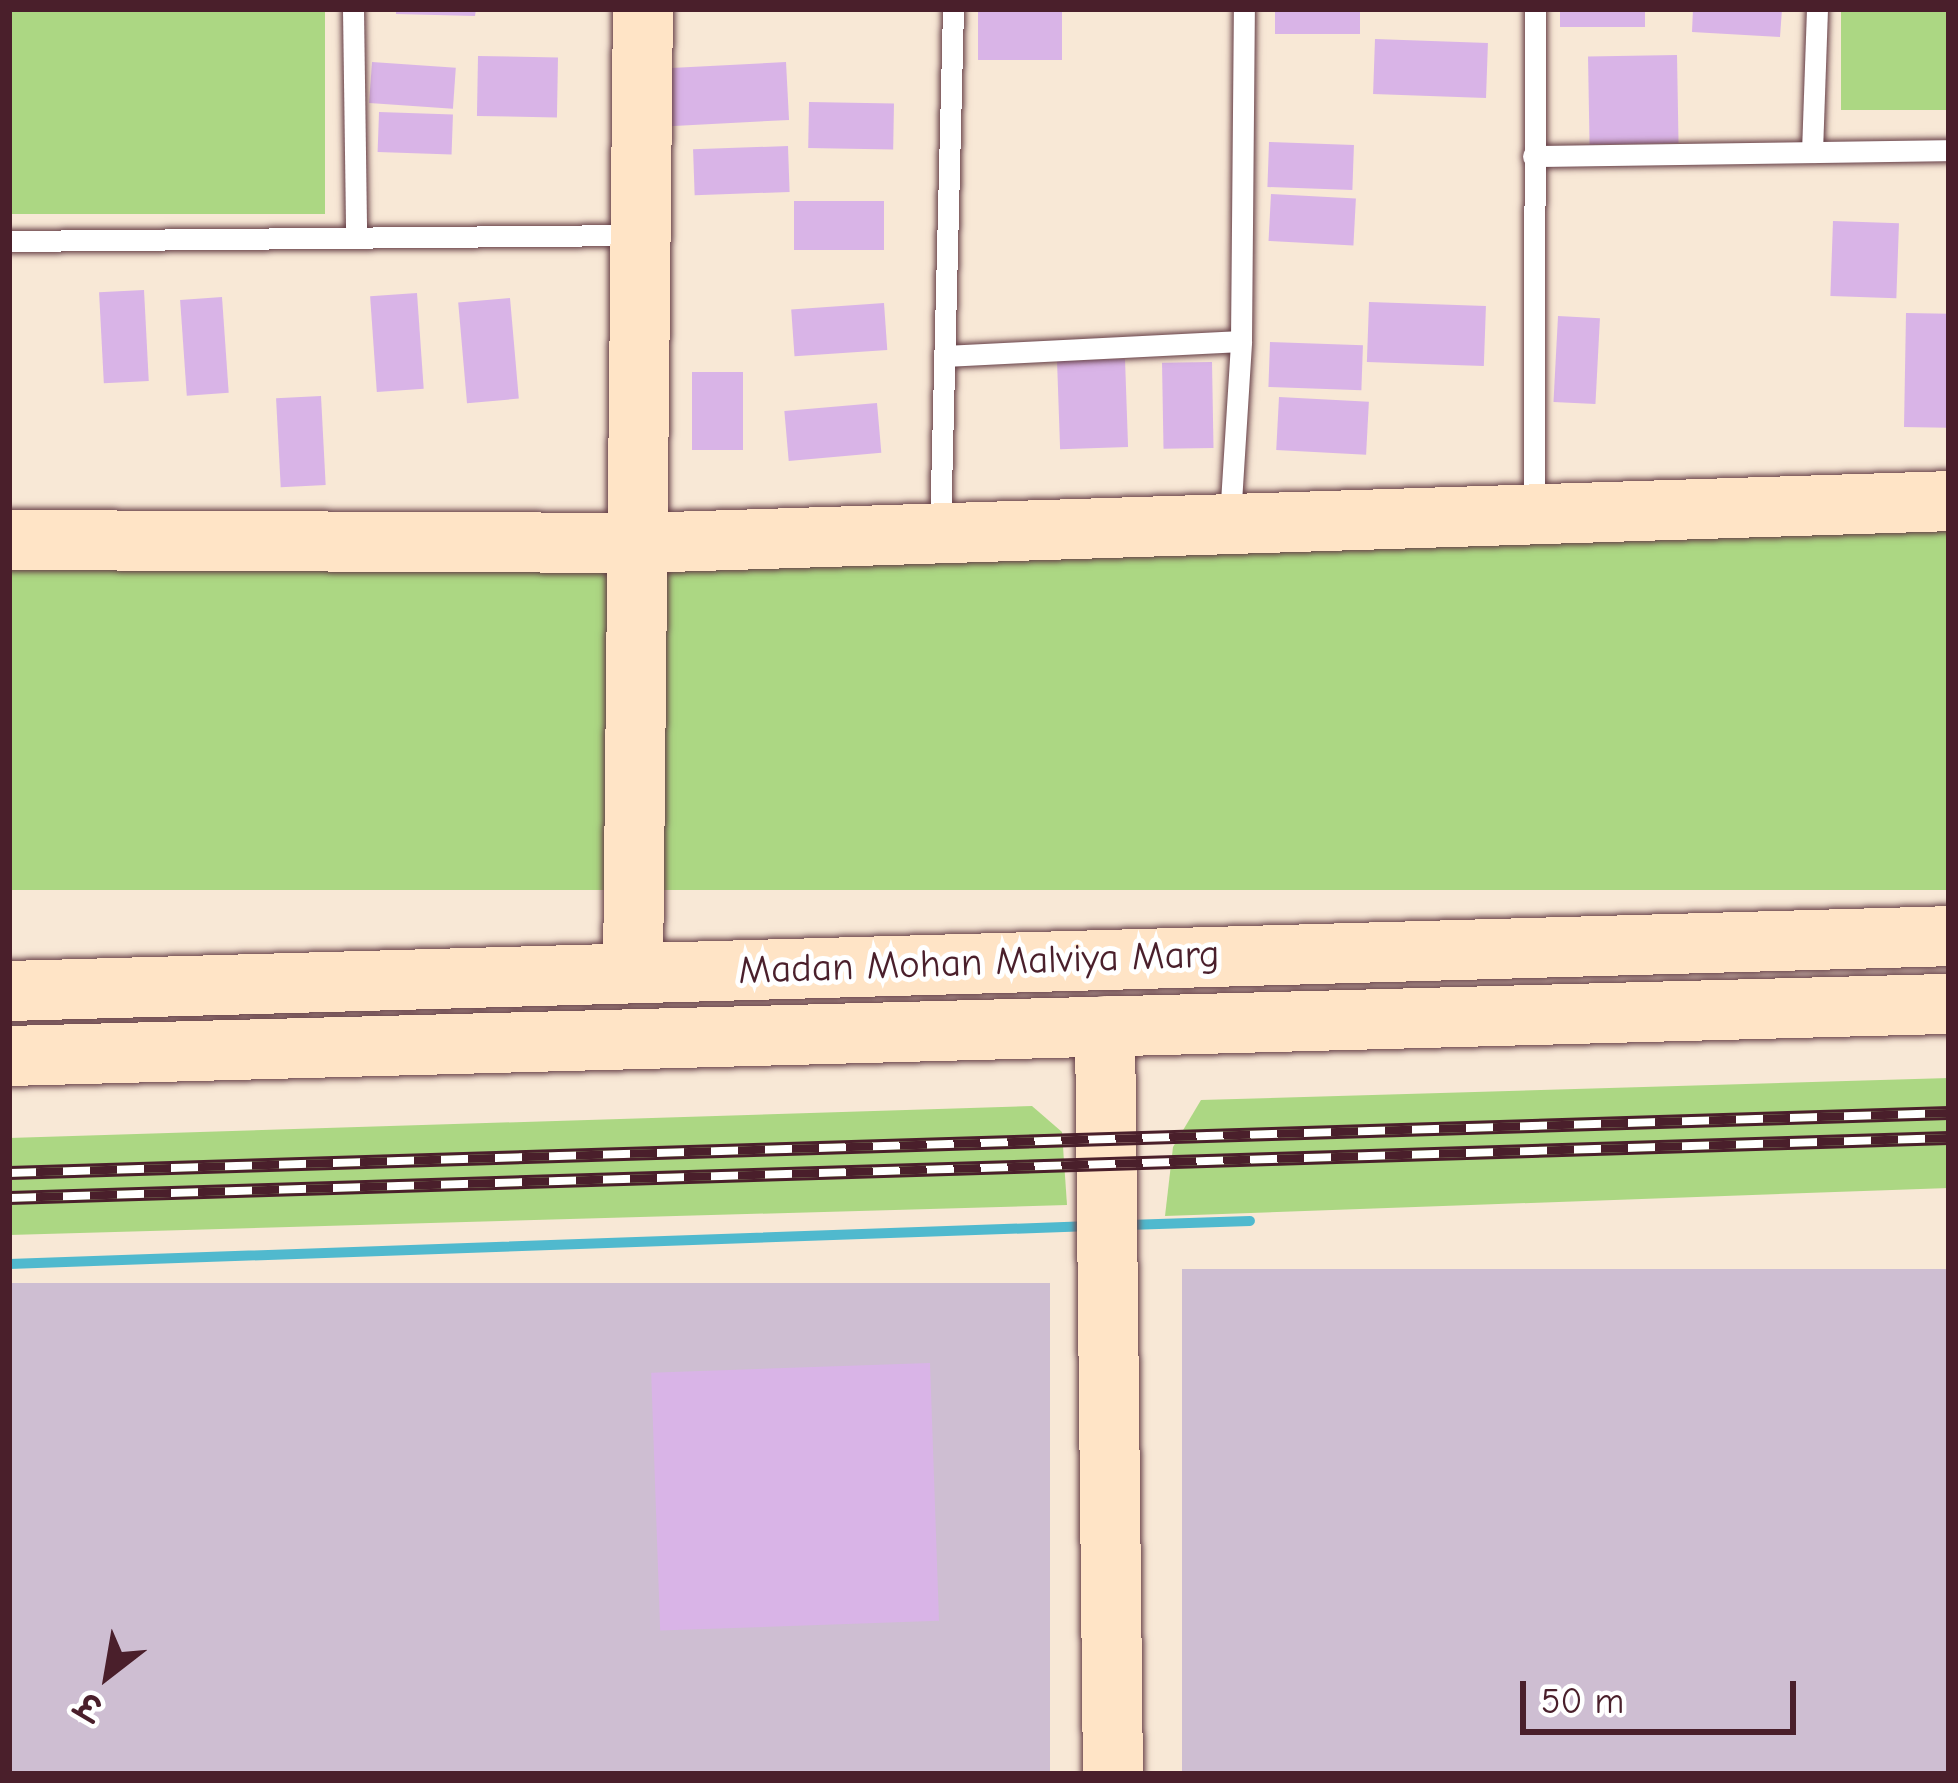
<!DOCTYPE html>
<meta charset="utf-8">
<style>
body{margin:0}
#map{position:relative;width:1958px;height:1783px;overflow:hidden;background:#f8e8d6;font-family:"Comic Neue","Playpen Sans Deva",sans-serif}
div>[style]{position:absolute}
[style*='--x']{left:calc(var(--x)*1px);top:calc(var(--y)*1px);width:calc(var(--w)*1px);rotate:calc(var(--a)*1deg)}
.industrial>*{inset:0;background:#cebed2;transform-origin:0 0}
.green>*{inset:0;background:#acd783;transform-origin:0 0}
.stream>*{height:10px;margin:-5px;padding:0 5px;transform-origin:5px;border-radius:5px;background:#50b9ce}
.building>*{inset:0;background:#d9b4e7;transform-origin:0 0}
.roads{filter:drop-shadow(0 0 3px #643d45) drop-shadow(0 0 3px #643d45)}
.lane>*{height:21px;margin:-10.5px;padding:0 10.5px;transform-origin:10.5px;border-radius:10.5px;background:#fff}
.secondary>*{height:60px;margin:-30px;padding:0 30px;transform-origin:30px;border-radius:30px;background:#ffe4c6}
.rail>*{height:14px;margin-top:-7px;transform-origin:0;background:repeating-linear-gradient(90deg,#fff 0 27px,#4a1f2b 0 54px);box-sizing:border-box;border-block:3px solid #4a1f2b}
span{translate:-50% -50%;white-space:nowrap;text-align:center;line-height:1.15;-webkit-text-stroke:10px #fff;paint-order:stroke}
.street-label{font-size:39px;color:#4a1f2b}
.frame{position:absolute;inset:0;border:12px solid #4a1f2b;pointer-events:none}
.north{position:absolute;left:48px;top:1615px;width:120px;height:120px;-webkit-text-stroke:9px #fff;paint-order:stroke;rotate:211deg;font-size:33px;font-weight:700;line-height:48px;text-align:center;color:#4a1f2b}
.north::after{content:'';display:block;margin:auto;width:42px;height:54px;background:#4a1f2b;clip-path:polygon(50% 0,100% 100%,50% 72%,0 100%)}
.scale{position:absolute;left:1520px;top:1681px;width:276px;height:54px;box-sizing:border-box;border:6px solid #4a1f2b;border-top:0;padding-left:15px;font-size:36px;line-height:42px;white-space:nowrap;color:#4a1f2b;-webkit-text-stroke:9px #fff;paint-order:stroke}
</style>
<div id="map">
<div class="industrial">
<div style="left:1949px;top:1269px;width:505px;height:767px;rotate:90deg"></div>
<div style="left:1050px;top:1283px;width:491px;height:1042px;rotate:90deg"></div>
</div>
<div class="green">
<div style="left:9px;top:9px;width:316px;height:205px"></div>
<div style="left:1841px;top:9px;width:108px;height:101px"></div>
<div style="left:1949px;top:529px;width:361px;height:1941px;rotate:90deg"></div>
<div style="clip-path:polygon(1949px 1078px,1949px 1188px,1165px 1216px,1173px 1147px,1201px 1100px)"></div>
<div style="clip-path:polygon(1032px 1106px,1062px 1132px,1067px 1205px,9px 1235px,9px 1138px)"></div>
</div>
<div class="stream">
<div style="--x:1128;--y:1225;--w:122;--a:-1.9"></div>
<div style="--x:9;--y:1264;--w:1083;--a:-2.01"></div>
</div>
<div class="building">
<div style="clip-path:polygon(396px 9px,476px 9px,475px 16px,396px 14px)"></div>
<div style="left:978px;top:9px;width:84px;height:51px"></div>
<div style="left:1275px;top:9px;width:85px;height:25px"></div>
<div style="left:1560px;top:9px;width:85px;height:18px"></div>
<div style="clip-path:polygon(1693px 9px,1782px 9px,1780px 37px,1692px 32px)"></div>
<div style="left:1375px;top:39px;width:113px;height:55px;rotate:2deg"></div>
<div style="left:1677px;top:55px;width:88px;height:89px;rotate:89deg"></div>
<div style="left:478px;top:56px;width:80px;height:60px;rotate:1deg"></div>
<div style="left:372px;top:62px;width:84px;height:41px;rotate:4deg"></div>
<div style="left:786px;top:62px;width:58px;height:120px;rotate:87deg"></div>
<div style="left:809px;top:102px;width:85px;height:46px;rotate:1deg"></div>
<div style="left:379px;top:112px;width:74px;height:40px;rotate:2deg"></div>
<div style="left:1269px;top:142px;width:85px;height:45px;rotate:2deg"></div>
<div style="left:788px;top:146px;width:46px;height:95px;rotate:88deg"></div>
<div style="left:1271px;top:194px;width:85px;height:47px;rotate:3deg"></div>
<div style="left:884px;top:201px;width:49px;height:90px;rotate:90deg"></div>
<div style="left:1833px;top:221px;width:66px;height:75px;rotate:2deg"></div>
<div style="left:144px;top:290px;width:91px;height:45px;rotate:87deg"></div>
<div style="left:417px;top:293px;width:96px;height:47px;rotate:86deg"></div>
<div style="left:222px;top:297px;width:96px;height:42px;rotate:86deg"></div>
<div style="left:510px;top:298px;width:101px;height:52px;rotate:85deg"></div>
<div style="left:1369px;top:302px;width:117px;height:60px;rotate:2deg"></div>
<div style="left:884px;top:303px;width:47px;height:93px;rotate:86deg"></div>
<div style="left:1906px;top:313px;width:43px;height:114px;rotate:1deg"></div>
<div style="left:1558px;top:316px;width:42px;height:86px;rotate:3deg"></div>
<div style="left:1270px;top:342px;width:93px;height:45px;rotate:2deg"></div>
<div style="left:1125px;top:359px;width:88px;height:68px;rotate:88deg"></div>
<div style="left:1212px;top:362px;width:86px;height:50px;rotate:89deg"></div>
<div style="left:692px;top:372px;width:51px;height:78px"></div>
<div style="left:321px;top:396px;width:89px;height:45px;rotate:87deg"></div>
<div style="left:1279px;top:397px;width:90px;height:53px;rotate:3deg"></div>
<div style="left:877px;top:403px;width:50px;height:93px;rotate:85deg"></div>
<div style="left:930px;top:1363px;width:258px;height:279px;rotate:88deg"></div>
</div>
<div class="roads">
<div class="lane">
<div style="--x:353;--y:9;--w:228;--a:89.2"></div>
<div style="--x:1812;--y:152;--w:143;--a:-88"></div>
<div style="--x:1533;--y:156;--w:416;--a:-0.8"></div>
<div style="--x:9;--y:241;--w:629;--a:-0.55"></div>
<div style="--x:945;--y:356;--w:296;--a:-2.9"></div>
<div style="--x:1534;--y:508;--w:499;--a:-89.9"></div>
<div style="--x:1230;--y:518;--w:177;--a:-86.4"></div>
<div style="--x:1241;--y:341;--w:332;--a:-89.5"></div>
<div style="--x:940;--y:530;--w:521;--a:-88.57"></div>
</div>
<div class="secondary">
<div style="--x:9;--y:540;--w:629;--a:0.27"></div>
<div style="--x:638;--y:543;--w:1312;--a:-1.83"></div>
<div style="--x:633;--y:973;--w:964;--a:-89.41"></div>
<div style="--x:9;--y:991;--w:1941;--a:-1.62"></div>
<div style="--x:1105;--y:1026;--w:748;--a:89.39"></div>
<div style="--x:9;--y:1056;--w:1941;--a:-1.54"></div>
</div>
</div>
<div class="rail">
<div style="--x:9;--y:1173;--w:1941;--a:-1.77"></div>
<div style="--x:9;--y:1198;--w:1941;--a:-1.77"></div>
</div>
<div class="street-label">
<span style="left:979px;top:963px;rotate:-2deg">Madan Mohan Malviya Marg</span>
</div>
<div class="frame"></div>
<div class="north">उ</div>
<div class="scale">50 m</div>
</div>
